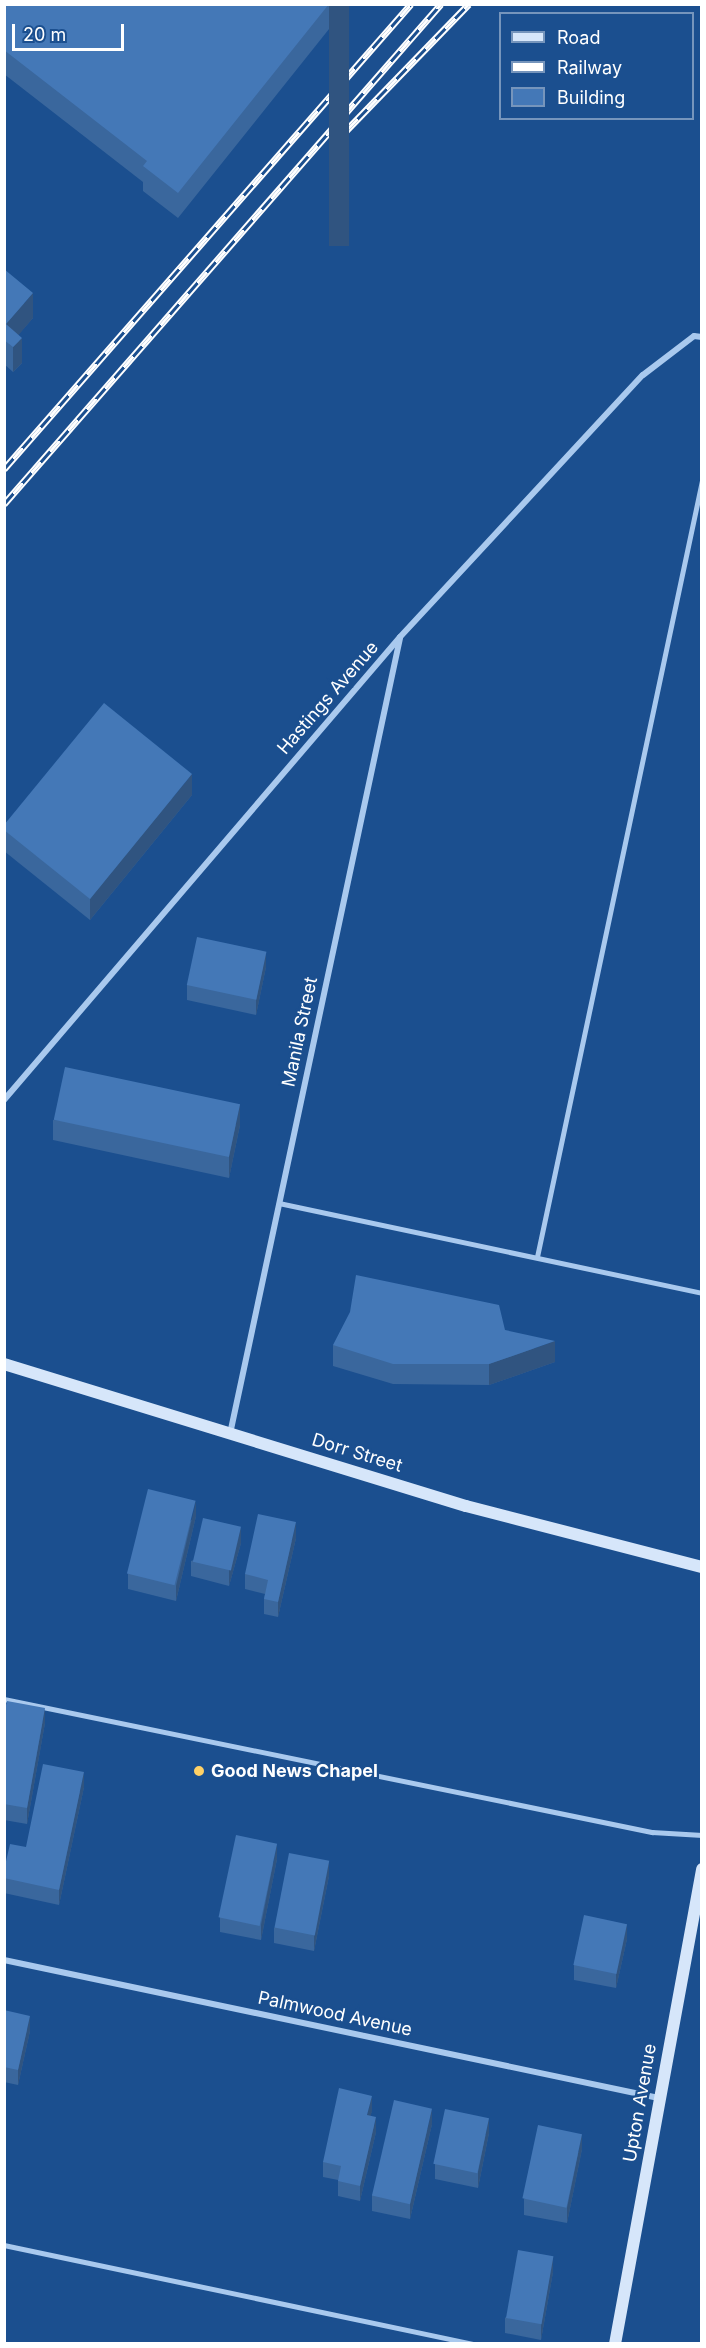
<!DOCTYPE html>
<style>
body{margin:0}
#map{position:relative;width:706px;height:2348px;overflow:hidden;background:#1b4f8f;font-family:Inter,sans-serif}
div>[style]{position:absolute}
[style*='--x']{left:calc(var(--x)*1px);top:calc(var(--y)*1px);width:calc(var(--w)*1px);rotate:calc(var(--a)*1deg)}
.lane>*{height:4.5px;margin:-2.25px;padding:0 2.25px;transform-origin:2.25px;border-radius:2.25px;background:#a9c9ee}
.street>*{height:6px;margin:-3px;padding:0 3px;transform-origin:3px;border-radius:3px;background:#a9c9ee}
.secondary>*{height:12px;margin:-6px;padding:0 6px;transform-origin:6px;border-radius:6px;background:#d6e6fa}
.rail>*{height:7px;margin-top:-3.5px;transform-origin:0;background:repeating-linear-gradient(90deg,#1b4f8f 0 14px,#fff 0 28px);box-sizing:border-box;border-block:2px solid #fff}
.wall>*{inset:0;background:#3a679d}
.shaded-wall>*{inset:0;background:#305480;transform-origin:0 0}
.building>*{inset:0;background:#4478b7;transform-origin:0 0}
.dots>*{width:16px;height:16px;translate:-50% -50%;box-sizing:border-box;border:3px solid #1b4f8f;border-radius:50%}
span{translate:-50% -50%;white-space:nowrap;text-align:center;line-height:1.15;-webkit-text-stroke:4.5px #1b4f8f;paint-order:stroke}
.street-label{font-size:18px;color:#fff}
.poi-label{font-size:18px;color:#fff;font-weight:700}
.left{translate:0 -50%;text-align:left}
.frame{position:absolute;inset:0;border:6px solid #fff;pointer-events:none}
.legend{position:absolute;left:499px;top:12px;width:195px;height:108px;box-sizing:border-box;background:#1b4f8f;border:2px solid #7695bc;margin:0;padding:8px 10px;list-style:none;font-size:18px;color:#fff}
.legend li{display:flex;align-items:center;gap:12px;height:30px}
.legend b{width:30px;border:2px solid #7695bc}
.scale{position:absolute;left:12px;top:24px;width:112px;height:27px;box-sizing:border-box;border:3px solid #fff;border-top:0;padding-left:8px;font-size:18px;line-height:21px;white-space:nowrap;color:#fff;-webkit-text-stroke:4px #1b4f8f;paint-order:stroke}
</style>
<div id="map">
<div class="lane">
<div style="--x:279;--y:1203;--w:432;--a:12"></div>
<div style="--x:537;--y:1257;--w:793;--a:-78"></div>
<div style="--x:4;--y:1699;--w:662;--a:11.6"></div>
<div style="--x:652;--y:1832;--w:50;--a:3.4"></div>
<div style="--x:4;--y:2245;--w:480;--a:11.9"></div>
</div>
<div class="street">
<div style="--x:4;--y:1100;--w:609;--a:-49.46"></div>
<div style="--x:400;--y:637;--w:357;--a:-47.2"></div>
<div style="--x:643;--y:375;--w:64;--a:-37.4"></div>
<div style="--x:694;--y:336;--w:8;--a:7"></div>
<div style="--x:230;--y:1434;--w:814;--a:-77.94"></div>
<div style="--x:4;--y:1960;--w:669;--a:11.9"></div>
</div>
<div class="secondary">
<div style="--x:4;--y:1364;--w:483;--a:17.1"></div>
<div style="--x:466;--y:1506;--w:244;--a:14.5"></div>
<div style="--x:615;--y:2344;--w:483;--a:-79.6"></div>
</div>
<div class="rail">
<div style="--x:338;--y:139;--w:188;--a:-45.9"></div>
<div style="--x:4;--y:469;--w:618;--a:-48.81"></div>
<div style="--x:4;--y:504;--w:664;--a:-48.85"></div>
</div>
<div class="wall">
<div style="clip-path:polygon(4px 4px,349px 4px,178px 218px,143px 191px,143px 182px,4px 74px)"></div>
<div style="clip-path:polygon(4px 269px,33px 318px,18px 335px,22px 363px,13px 372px,4px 364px)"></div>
<div style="clip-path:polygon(192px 795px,90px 920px,4px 851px,4px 825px)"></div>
<div style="clip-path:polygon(266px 967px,256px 1015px,187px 1000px,187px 985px)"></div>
<div style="clip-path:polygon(53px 1120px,240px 1125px,229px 1178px,53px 1140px)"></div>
<div style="clip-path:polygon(505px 1330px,555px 1362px,489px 1385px,393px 1384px,333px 1366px,333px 1345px)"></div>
<div style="clip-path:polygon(196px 1516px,176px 1601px,128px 1589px,128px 1574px)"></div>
<div style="clip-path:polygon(296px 1538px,278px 1617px,264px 1614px,264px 1599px,265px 1594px,245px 1589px,245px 1574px)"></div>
<div style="clip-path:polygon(241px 1543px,229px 1586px,191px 1576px,191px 1561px)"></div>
<div style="clip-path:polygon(4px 1713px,45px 1723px,27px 1824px,4px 1820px)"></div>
<div style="clip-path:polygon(84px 1787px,59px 1905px,4px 1893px,4px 1870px)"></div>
<div style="clip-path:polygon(277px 1859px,261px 1940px,220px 1932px,220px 1917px)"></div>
<div style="clip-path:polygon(329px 1876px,314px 1951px,274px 1943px,274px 1928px)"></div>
<div style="clip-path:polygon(627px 1939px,616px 1988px,574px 1980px,574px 1965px)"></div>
<div style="clip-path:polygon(4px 2010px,30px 2031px,18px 2085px,4px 2082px)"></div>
<div style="clip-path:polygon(372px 2111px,370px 2116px,376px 2132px,360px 2201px,338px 2196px,338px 2180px,323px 2177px,323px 2162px)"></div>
<div style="clip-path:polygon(432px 2124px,410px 2219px,372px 2211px,372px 2195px)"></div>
<div style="clip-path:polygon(489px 2133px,478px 2188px,435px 2179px,435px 2164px)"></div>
<div style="clip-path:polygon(582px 2149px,567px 2223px,524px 2215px,524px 2199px)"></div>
<div style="clip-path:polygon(553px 2272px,541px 2340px,505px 2333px,505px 2318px)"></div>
</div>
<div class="shaded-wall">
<div style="left:329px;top:4px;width:20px;height:242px"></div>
<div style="clip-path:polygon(33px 293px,33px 318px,10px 345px,6px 324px)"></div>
<div style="clip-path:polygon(22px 338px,22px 363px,13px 372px,13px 347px)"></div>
<div style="clip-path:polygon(192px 774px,192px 795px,90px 920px,90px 899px)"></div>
<div style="clip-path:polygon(266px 952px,266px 967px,256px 1015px,256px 1000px)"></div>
<div style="clip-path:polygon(240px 1104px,240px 1125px,229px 1178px,229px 1157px)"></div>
<div style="clip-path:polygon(555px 1341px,555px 1362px,489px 1385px,489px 1364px)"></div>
<div style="clip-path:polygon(196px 1501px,196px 1516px,176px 1601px,176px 1586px)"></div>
<div style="clip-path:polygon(296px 1522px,296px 1538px,278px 1617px,278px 1602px)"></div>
<div style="clip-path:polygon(241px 1527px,241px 1543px,229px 1586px,229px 1571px)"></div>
<div style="clip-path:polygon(45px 1708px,45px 1723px,27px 1824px,27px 1808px)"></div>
<div style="clip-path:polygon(84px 1772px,84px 1787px,59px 1905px,59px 1890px)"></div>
<div style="clip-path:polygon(277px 1844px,277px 1859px,261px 1940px,261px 1925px)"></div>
<div style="clip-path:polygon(329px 1861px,329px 1876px,314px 1951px,314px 1936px)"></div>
<div style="clip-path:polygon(627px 1924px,627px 1939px,616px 1988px,616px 1973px)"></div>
<div style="clip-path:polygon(30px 2016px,30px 2031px,18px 2085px,18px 2070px)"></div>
<div style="clip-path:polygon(372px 2096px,372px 2111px,367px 2130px,367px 2115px)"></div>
<div style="clip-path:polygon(432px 2109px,432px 2124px,410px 2219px,410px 2204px)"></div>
<div style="clip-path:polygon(376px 2117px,376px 2132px,360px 2201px,360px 2186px)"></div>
<div style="clip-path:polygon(489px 2118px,489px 2133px,478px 2188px,478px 2172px)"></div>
<div style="clip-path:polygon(582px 2134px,582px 2149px,567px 2223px,567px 2208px)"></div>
<div style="clip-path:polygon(553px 2256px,553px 2272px,541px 2340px,541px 2325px)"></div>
</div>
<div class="building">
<div style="clip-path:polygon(4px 4px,329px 4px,178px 193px,143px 166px,147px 161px,4px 50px)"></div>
<div style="clip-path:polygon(4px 269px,33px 293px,6px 324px,22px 338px,13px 347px,4px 340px)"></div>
<div style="clip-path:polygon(104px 703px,192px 774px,90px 899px,4px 830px,4px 825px)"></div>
<div style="left:197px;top:937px;width:71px;height:49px;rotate:12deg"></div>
<div style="left:65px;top:1067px;width:179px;height:54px;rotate:12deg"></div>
<div style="clip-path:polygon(356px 1275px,499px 1305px,505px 1330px,555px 1341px,489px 1364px,393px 1364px,333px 1345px,350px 1312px)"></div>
<div style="left:148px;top:1489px;width:49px;height:87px;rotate:14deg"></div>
<div style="clip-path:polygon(258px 1514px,296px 1522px,278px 1602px,264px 1599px,268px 1580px,245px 1574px)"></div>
<div style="left:203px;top:1518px;width:39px;height:45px;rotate:13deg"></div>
<div style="clip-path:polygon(7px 1701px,45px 1708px,27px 1808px,4px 1804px,4px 1713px)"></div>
<div style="clip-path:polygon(43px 1764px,84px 1772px,59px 1890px,4px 1878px,4px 1870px,10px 1844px,26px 1847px)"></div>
<div style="left:236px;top:1835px;width:42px;height:84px;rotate:12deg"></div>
<div style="left:289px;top:1853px;width:41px;height:76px;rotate:11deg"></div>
<div style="left:584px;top:1915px;width:44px;height:51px;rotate:12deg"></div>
<div style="clip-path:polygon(4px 2010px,30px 2016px,18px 2070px,4px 2067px)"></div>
<div style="clip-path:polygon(339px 2088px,372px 2096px,367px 2115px,376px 2117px,360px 2186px,338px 2181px,341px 2166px,323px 2162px)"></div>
<div style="left:394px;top:2100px;width:39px;height:98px;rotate:13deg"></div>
<div style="left:445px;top:2109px;width:45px;height:56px;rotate:12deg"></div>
<div style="left:538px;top:2125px;width:45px;height:75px;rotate:12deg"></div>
<div style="left:518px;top:2250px;width:36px;height:69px;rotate:10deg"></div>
</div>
<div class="dots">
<div style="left:199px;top:1771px;background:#ffd166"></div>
</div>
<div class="street-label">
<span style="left:328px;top:698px;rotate:-49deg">Hastings Avenue</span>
<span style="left:300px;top:1032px;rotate:-78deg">Manila Street</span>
<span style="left:357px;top:1453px;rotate:17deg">Dorr Street</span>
<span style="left:335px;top:2014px;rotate:12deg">Palmwood Avenue</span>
<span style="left:640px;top:2103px;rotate:-80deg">Upton Avenue</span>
</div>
<div class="poi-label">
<span class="left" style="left:211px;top:1771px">Good News Chapel</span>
</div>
<div class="frame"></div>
<ul class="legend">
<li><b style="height:8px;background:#d6e6fa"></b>Road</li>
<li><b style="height:8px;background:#fff"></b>Railway</li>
<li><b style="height:16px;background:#4478b7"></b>Building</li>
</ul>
<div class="scale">20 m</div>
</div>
